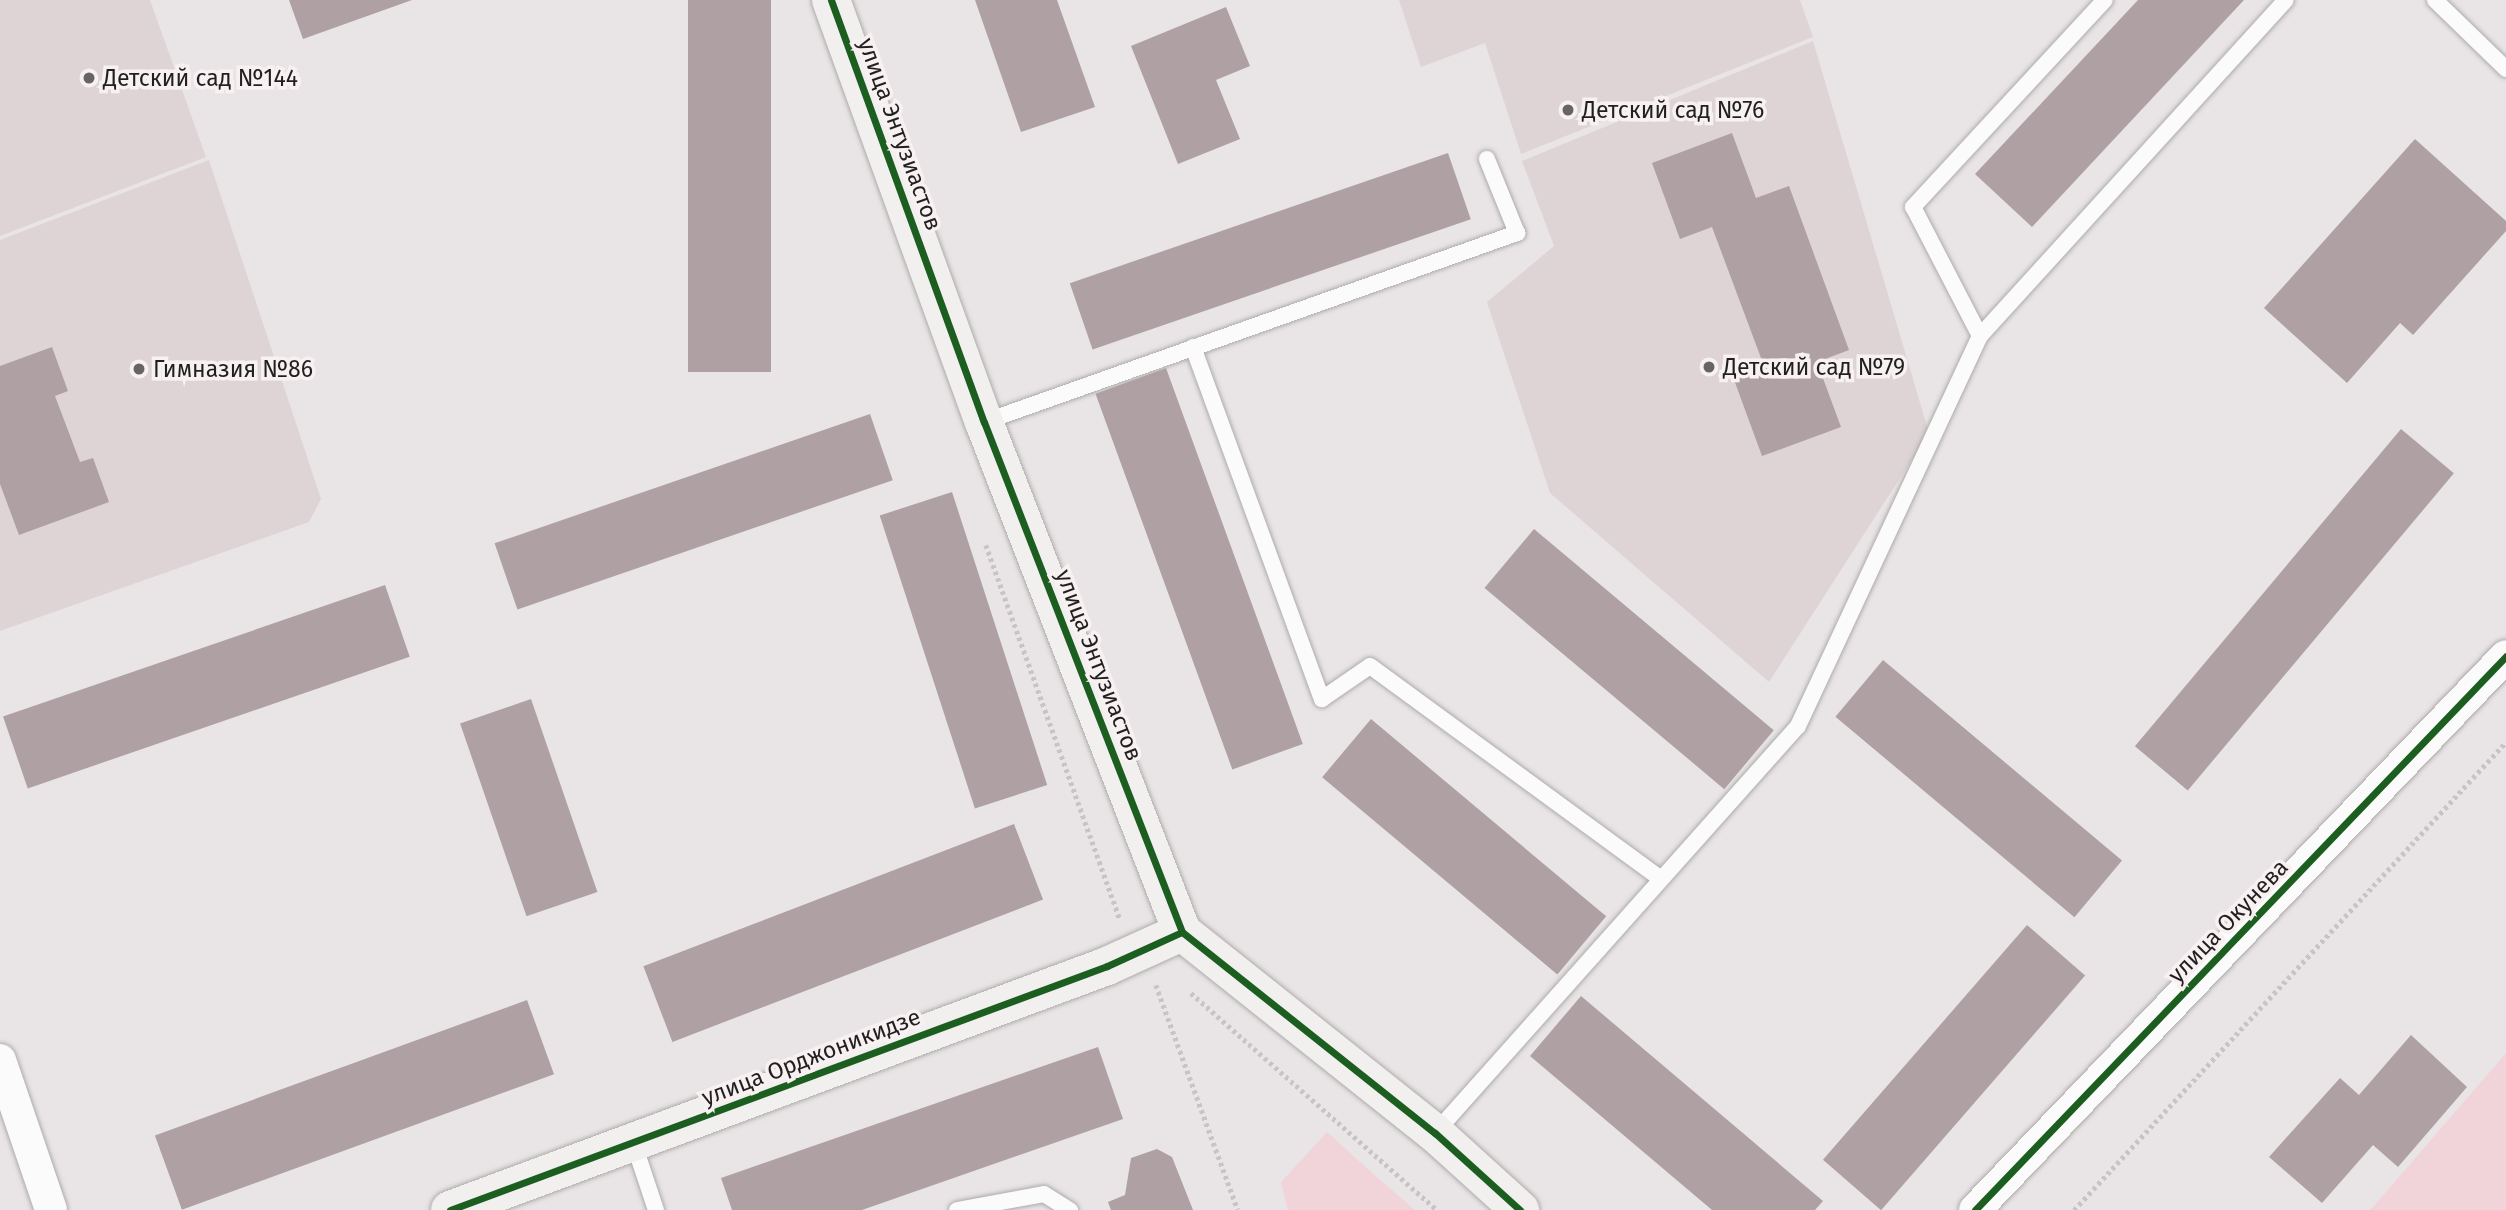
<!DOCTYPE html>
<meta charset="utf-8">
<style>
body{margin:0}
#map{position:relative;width:2506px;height:1210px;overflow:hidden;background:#e9e5e6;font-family:"Fira Sans",sans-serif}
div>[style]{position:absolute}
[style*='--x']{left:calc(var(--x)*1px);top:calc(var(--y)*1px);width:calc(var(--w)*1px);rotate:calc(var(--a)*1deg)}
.built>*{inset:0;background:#ded4d5}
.green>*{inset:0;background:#f0d4d9}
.building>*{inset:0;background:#aea0a3;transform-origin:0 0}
.path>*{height:4.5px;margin-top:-2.25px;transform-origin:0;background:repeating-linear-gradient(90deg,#c6c4c4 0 3.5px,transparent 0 7px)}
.roads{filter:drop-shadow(0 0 2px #aeabab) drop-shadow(0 0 2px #aeabab)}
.lane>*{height:16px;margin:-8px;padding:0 8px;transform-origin:8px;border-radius:8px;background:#fcfbfb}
.street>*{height:32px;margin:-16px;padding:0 16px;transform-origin:16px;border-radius:16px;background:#fcfbfb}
.secondary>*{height:38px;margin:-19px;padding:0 19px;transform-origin:19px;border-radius:19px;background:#f2efef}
.cycleway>*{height:7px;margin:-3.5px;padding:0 3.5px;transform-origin:3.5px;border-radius:3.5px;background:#1b5e20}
.dots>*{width:19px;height:19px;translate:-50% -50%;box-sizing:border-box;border:4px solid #f8f1f2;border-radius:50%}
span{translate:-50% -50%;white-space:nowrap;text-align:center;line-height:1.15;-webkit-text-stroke:7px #f8f1f2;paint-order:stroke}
.poi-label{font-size:23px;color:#221f20}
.left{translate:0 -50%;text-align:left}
.street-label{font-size:23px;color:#221f20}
</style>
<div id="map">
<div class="built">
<div style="clip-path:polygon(0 0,150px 0,206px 157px,0 236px)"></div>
<div style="clip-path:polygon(1399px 0,1800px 0,1813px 37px,1521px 154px,1485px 43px,1421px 67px)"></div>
<div style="clip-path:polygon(1813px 41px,1929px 433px,1769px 682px,1550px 493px,1487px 302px,1554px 246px,1522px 161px)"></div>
<div style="clip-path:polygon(209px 160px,321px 499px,309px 522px,0 631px,0 240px)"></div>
</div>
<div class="green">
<div style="clip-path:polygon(2506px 1053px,2506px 1210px,2370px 1210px,2392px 1185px)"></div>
<div style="clip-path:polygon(1327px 1132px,1379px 1179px,1415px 1210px,1288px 1210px,1281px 1182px)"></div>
</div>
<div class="building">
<div style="clip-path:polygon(289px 0,412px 0,303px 39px)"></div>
<div style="left:688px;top:0;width:83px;height:372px"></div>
<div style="clip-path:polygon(975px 0,1057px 0,1095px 107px,1021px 132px)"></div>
<div style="clip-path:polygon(2138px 0,2244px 0,2032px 227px,1975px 174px)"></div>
<div style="clip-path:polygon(1226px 7px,1250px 66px,1216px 80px,1240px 139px,1178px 164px,1131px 46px)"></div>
<div style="clip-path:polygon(1732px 133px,1756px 198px,1789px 186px,1849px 350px,1817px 362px,1841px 427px,1762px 456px,1733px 377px,1764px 366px,1712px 227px,1680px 239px,1652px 163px)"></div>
<div style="clip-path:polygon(2415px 139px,2506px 221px,2506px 231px,2413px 335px,2400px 323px,2347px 383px,2264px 308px)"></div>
<div style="left:1448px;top:153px;width:70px;height:400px;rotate:71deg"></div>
<div style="clip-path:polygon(52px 347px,68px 391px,55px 396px,80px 462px,93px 458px,109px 502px,19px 535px,0 484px,0 366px)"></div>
<div style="left:1166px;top:368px;width:400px;height:75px;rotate:70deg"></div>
<div style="left:870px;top:414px;width:70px;height:397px;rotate:71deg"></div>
<div style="left:2401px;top:429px;width:69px;height:414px;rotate:40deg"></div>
<div style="left:952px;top:492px;width:308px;height:76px;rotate:72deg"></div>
<div style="left:1534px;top:529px;width:313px;height:77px;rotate:40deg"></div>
<div style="left:385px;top:585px;width:76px;height:404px;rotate:71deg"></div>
<div style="left:1883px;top:660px;width:312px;height:74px;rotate:40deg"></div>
<div style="left:531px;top:699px;width:204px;height:75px;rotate:71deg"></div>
<div style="left:1371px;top:719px;width:307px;height:76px;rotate:40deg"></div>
<div style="left:1014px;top:824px;width:81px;height:397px;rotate:69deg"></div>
<div style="left:2027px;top:925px;width:77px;height:311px;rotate:41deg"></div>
<div style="clip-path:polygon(1581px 996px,1823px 1201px,1815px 1210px,1712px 1210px,1530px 1056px)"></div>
<div style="left:527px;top:1000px;width:79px;height:396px;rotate:70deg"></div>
<div style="clip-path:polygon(2411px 1035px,2467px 1087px,2398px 1167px,2373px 1145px,2322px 1203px,2269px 1157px,2340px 1078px,2359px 1095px)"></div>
<div style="clip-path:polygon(1098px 1047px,1123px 1119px,862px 1210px,732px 1210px,721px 1178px)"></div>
<div style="clip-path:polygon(1157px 1149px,1172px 1157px,1193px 1210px,1111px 1210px,1108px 1202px,1125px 1195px,1131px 1158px)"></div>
</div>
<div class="path">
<div style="--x:986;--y:545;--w:397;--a:70.3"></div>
<div style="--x:1156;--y:985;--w:239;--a:70"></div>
<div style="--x:1191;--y:993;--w:328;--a:41.4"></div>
<div style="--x:2074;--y:1210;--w:637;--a:-47.29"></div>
</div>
<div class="roads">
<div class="lane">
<div style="--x:2435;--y:0;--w:99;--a:44.2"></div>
<div style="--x:1980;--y:336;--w:145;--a:-117.4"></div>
<div style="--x:1913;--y:207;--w:282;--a:-47.2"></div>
<div style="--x:1193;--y:347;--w:375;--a:69.9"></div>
<div style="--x:1322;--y:699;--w:58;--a:-34.5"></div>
<div style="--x:1370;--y:666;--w:359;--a:36.2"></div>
<div style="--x:984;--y:422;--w:566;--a:-19.52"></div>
<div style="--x:1517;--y:233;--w:80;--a:-112.1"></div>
<div style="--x:1435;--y:1133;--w:545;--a:-48.27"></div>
<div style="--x:1798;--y:726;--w:430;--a:-65"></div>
<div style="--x:1980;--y:336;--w:454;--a:-47.7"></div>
<div style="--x:634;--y:1144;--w:70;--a:71.6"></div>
<div style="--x:957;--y:1210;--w:88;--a:-10.4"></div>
<div style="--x:1044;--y:1194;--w:31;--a:32"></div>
</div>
<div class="street">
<div style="--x:0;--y:1060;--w:158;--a:71.2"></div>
<div style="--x:1975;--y:1210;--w:767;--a:-46.21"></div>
</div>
<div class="secondary">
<div style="--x:831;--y:0;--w:449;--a:70.1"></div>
<div style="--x:984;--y:422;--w:547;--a:68.78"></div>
<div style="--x:1182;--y:932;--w:323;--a:38.5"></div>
<div style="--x:1435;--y:1133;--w:115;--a:42.2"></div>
<div style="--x:450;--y:1210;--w:701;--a:-20.37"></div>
<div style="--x:1107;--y:966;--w:82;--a:-24.4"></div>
</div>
</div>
<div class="cycleway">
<div style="--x:831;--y:0;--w:449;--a:70.1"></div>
<div style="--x:984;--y:422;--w:547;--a:68.78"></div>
<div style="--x:1182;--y:932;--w:323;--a:38.5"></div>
<div style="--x:1435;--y:1133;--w:115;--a:42.2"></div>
<div style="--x:450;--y:1210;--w:701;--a:-20.37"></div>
<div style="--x:1107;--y:966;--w:82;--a:-24.4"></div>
<div style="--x:1975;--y:1210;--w:767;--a:-46.21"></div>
</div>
<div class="dots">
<div style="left:89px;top:78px;background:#686465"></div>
<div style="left:1568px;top:110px;background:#686465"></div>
<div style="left:1709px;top:367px;background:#686465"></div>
<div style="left:139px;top:369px;background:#686465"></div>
</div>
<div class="poi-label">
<span class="left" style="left:103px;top:78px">Детский сад №144</span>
<span class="left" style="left:1582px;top:110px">Детский сад №76</span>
<span class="left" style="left:1723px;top:367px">Детский сад №79</span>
<span class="left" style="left:153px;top:369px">Гимназия №86</span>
</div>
<div class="street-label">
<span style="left:900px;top:134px;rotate:70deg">улица Энтузиастов</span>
<span style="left:1099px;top:665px;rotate:69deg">улица Энтузиастов</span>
<span style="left:2228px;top:921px;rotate:-46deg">улица Окунева</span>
<span style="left:811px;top:1057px;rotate:-21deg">улица Орджоникидзе</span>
</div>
</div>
